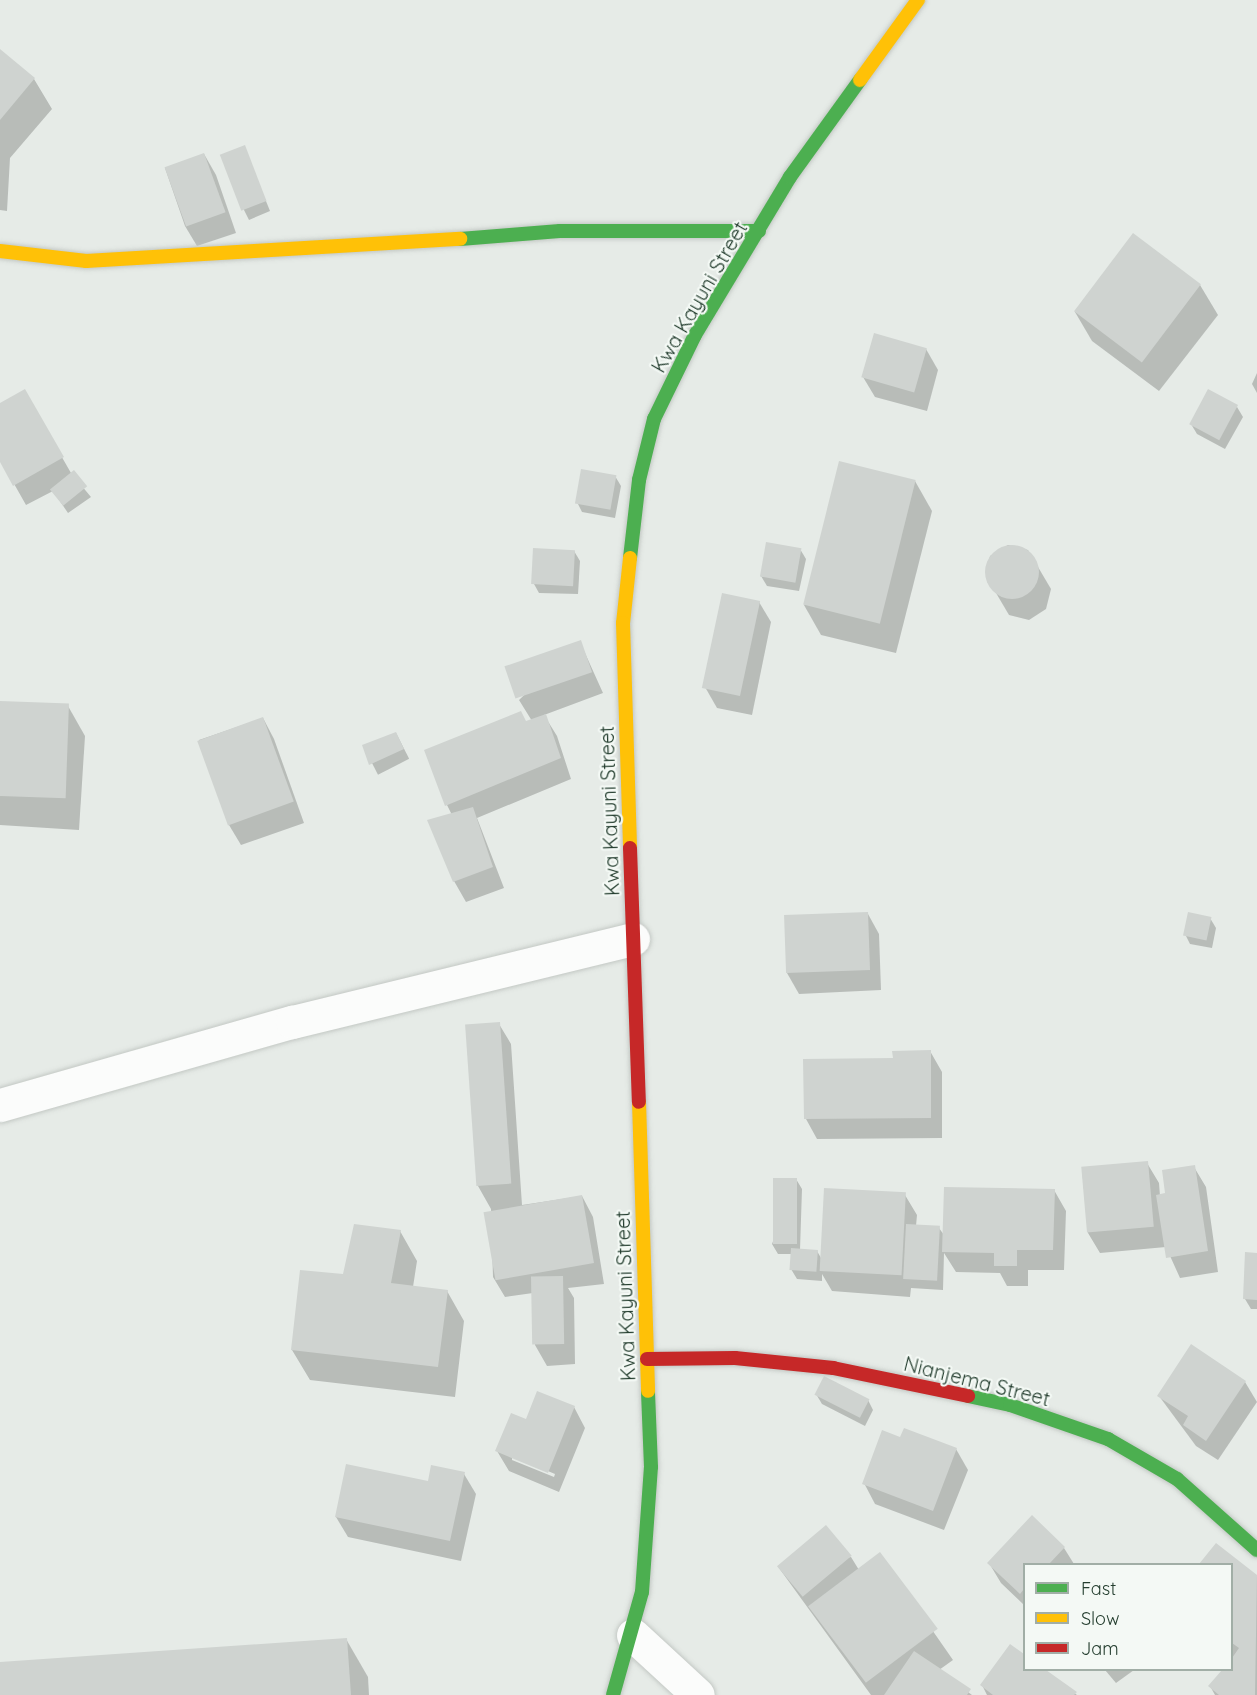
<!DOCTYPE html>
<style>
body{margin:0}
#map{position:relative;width:1257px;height:1695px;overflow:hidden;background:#e6ebe7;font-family:Quicksand,sans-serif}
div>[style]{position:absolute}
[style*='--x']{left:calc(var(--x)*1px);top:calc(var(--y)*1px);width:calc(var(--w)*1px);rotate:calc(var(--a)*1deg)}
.shadow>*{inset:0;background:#0003;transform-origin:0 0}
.building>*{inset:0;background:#cfd3d0;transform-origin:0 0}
.round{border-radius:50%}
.roads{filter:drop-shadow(0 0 2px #c3c8c4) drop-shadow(0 0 2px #c3c8c4)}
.street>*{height:33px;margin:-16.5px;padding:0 16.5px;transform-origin:16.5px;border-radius:16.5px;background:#fbfcfb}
.fast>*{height:14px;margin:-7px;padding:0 7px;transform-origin:7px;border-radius:7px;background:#4caf50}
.slow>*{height:14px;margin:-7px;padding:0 7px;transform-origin:7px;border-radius:7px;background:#ffc107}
.jam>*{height:14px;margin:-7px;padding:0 7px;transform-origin:7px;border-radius:7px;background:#c62828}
span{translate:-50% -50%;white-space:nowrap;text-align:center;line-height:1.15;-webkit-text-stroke:4.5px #f4f9f5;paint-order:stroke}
.street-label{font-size:20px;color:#243e2f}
.legend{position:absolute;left:1023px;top:1563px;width:210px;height:108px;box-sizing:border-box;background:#f4f9f5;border:2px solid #a1aea6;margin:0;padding:8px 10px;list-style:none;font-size:18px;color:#243e2f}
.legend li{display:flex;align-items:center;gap:12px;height:30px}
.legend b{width:30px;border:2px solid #a1aea6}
</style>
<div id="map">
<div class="shadow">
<div style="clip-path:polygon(0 51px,34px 79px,52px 109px,10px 158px,7px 211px,0 210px)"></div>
<div style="clip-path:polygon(244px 147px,270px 211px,249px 220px,244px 210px)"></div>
<div style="clip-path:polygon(204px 154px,216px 175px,236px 233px,197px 246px,185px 226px,165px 168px)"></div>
<div style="clip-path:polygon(1200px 285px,1218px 315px,1159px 391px,1092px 341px,1075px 312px)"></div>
<div style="clip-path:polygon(926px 349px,938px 370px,927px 411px,875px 397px,863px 377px)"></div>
<div style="clip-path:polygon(1257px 373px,1257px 393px,1252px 384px)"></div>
<div style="clip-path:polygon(24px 391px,71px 473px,91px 497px,68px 513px,53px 491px,26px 505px,0 459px,0 405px)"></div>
<div style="clip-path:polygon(1237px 407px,1243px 417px,1225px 449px,1197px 434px,1191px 424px)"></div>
<div style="clip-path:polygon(615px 476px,621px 486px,615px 518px,582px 512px,577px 502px)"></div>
<div style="clip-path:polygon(915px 481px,932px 511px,896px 653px,821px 635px,804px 605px)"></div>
<div style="clip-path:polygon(1008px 545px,1028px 550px,1051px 589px,1046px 609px,1029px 620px,1009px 615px,986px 576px,990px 556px)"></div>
<div style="clip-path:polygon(800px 549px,806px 559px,799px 591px,767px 586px,761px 576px)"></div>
<div style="clip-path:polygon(574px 551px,580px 561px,578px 594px,539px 593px,534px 584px)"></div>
<div style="clip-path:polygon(759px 602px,771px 622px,752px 715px,717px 708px,705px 687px)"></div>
<div style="clip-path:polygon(580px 642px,603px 693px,544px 715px,557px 736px,571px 779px,477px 818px,504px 888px,466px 902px,454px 881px,452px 815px,447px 805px,532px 721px,519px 700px)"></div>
<div style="clip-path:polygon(0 702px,68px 706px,85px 736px,79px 830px,0 825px)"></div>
<div style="clip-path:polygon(263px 718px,274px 739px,304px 823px,241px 845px,229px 825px,199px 740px)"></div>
<div style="left:396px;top:733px;width:29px;height:35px;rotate:63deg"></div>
<div style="clip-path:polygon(868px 914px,879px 934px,881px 990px,799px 994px,787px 973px)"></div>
<div style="clip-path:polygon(1210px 918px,1216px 928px,1212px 948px,1190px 944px,1185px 934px)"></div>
<div style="clip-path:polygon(499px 1024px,511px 1044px,522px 1205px,582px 1196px,593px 1217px,604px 1284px,568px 1288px,574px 1298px,575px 1364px,547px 1366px,535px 1345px,533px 1293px,505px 1297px,493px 1277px,491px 1209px,478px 1186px,467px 1027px)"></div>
<div style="clip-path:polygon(930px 1051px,942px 1072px,942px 1138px,817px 1139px,806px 1119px,805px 1061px,894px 1059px)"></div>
<div style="clip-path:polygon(1147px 1163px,1159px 1183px,1160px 1196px,1167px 1195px,1194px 1167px,1206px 1187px,1218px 1272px,1180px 1278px,1166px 1247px,1100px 1253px,1088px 1233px,1082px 1169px)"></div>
<div style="clip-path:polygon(796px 1179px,802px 1189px,800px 1250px,817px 1251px,821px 1258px,905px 1195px,917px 1215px,916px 1226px,939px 1228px,944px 1235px,1054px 1190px,1066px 1211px,1064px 1270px,1028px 1270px,1028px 1286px,1007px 1286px,1000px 1273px,956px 1272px,944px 1253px,943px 1290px,911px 1288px,910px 1297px,832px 1291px,822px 1274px,822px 1281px,797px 1279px,791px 1269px,792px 1254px,778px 1254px,772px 1244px)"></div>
<div style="clip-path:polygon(400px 1231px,417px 1261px,413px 1287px,447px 1291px,464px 1321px,455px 1397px,310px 1380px,292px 1350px,344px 1276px)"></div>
<div style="clip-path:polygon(1257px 1254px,1257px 1309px,1251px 1309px,1245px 1299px)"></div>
<div style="clip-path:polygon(1245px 1382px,1257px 1402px,1218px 1460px,1196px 1446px,1159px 1396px)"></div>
<div style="clip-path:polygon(816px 1394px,868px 1400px,873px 1410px,865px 1426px,822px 1404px)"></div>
<div style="clip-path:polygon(evenodd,574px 1407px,585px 1428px,559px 1492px,509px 1471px,497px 1451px,527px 1421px,574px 1407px,512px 1456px,555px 1474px,554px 1477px,512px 1460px,512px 1456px)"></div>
<div style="clip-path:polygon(901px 1438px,956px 1449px,968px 1470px,944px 1530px,875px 1504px,864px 1483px)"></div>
<div style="clip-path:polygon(464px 1474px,476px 1494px,461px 1561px,348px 1537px,336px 1517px)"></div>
<div style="clip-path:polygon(1032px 1517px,1064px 1548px,1074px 1564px,1024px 1564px,1024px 1605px,1001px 1583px,989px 1563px)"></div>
<div style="clip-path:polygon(1217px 1545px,1257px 1577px,1257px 1695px,1215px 1695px,1210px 1686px,1224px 1670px,1232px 1670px,1233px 1659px,1232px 1564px,1201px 1564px)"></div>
<div style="clip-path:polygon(880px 1555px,953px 1660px,939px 1670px,972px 1695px,871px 1695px,779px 1568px,851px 1557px,859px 1570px)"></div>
<div style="clip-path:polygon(346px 1639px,368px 1677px,369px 1695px,0 1695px,0 1664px)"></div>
<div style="clip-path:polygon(1010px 1646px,1024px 1656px,1024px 1670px,1043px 1670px,1077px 1695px,987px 1695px,982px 1685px)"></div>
<div style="clip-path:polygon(1105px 1670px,1134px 1670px,1116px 1683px)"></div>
</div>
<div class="building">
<div style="clip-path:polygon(0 49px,35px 78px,0 120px)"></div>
<div style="left:245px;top:145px;width:60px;height:27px;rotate:69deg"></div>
<div style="left:204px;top:153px;width:63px;height:42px;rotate:70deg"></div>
<div style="left:1133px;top:233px;width:85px;height:98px;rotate:37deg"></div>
<div style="left:874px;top:333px;width:55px;height:46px;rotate:16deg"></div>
<div style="clip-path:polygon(25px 389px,64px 457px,13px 486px,0 462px,0 403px)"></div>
<div style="left:1208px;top:389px;width:34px;height:40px;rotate:28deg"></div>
<div style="left:839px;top:461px;width:79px;height:148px;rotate:14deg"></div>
<div style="left:581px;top:469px;width:36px;height:35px;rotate:10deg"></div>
<div style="left:74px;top:470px;width:21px;height:31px;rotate:51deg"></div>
<div style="left:766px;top:542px;width:36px;height:35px;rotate:10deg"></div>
<div class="round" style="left:985px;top:545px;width:54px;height:54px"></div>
<div style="left:533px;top:548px;width:42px;height:36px;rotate:3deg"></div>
<div style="left:722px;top:593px;width:39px;height:97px;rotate:12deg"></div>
<div style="left:581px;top:640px;width:34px;height:81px;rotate:71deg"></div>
<div style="left:0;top:701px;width:69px;height:95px;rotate:2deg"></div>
<div style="clip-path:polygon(521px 711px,526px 721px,546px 714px,561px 758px,445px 806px,424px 750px)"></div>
<div style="left:263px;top:717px;width:90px;height:70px;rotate:70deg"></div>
<div style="clip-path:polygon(396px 732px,404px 749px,369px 765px,362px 745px)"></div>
<div style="clip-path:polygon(473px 807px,493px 867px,453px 882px,427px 820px)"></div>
<div style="left:868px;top:912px;width:58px;height:84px;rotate:88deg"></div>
<div style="left:1188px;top:912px;width:24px;height:24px;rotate:12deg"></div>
<div style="left:500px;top:1022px;width:162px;height:35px;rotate:86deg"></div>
<div style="clip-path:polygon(931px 1050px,931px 1118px,804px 1119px,803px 1059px,893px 1058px,892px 1051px)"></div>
<div style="left:1148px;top:1161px;width:66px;height:67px;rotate:85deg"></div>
<div style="clip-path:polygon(1195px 1165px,1208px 1251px,1166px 1258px,1156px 1195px,1165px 1193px,1162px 1170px)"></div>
<div style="left:773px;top:1178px;width:24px;height:66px"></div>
<div style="clip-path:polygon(944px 1187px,1055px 1189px,1053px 1250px,1017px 1250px,1017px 1266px,994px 1266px,994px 1253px,942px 1252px)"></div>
<div style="left:824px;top:1188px;width:82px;height:83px;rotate:3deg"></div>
<div style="left:582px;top:1195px;width:69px;height:100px;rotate:80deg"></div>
<div style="clip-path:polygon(354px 1224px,401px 1230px,391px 1283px,448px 1290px,438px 1367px,291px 1350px,300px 1270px,343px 1274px)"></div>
<div style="left:906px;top:1224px;width:34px;height:55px;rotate:3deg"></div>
<div style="left:791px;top:1248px;width:27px;height:22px;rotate:4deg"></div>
<div style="clip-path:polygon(1245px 1252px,1257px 1253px,1257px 1300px,1243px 1299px)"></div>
<div style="left:563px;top:1276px;width:68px;height:32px;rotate:89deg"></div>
<div style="clip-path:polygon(1191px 1344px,1246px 1381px,1206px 1441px,1183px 1425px,1188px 1416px,1157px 1396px)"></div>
<div style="left:824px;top:1376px;width:51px;height:21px;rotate:27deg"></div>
<div style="clip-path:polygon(537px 1391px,575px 1406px,548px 1473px,495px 1451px,511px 1413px,526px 1419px)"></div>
<div style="clip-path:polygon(904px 1428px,957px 1448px,933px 1511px,862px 1484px,882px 1430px,900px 1437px)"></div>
<div style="clip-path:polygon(346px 1464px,428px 1481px,431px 1465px,465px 1472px,450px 1541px,335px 1517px)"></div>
<div style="clip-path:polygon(1032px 1515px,1065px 1547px,1049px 1564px,1024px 1564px,1024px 1589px,1020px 1594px,987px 1563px)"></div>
<div style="left:826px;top:1525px;width:40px;height:64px;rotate:50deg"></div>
<div style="clip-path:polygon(1216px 1543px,1257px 1575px,1255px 1695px,1219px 1695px,1208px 1686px,1222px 1670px,1232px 1670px,1232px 1658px,1239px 1648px,1232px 1643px,1232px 1564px,1199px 1564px)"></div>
<div style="left:880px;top:1552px;width:96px;height:90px;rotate:53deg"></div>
<div style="clip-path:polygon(347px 1638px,351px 1695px,0 1695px,0 1662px)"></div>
<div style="clip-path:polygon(1010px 1644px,1024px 1654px,1024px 1670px,1046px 1670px,1077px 1692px,1074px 1695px,993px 1695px,980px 1685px)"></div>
<div style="clip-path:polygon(914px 1651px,971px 1689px,967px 1695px,884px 1695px)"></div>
</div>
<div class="roads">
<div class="street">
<div style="--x:0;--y:1105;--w:304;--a:-15.9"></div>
<div style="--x:292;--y:1022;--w:351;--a:-13.7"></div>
<div style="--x:633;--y:1635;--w:88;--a:42.7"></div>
</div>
<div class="fast">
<div style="--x:460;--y:239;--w:100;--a:-4.6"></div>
<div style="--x:560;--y:231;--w:199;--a:0"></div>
<div style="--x:630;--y:558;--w:79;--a:-83.4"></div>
<div style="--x:639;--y:480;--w:63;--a:-76.2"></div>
<div style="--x:654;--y:419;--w:93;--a:-64"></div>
<div style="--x:695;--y:335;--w:184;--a:-59"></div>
<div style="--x:790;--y:177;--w:120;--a:-54.2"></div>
<div style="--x:968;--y:1396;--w:43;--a:12.1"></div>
<div style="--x:1010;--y:1405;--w:104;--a:19.1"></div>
<div style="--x:1108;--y:1439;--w:80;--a:30.1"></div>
<div style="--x:1177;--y:1479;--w:107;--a:41.6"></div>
<div style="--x:613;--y:1695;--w:107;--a:-74.3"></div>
<div style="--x:642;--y:1592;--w:125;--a:-85.9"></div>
<div style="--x:651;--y:1467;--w:76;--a:-92.3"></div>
</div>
<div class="slow">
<div style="--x:860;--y:80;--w:99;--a:-54.1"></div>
<div style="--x:0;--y:251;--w:87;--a:6.6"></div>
<div style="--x:86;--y:261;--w:375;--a:-3.4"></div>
<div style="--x:630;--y:558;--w:65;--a:96.1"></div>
<div style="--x:623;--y:623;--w:225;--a:88.2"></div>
<div style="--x:639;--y:1102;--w:289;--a:88.2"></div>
</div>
<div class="jam">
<div style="--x:630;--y:848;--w:254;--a:88"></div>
<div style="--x:647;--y:1359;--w:88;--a:-0.7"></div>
<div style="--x:735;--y:1358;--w:99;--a:5.8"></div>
<div style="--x:833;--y:1368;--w:138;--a:11.7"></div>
</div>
</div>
<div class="street-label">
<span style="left:699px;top:297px;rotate:-60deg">Kwa Kayuni Street</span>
<span style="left:609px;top:811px;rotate:-92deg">Kwa Kayuni Street</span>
<span style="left:625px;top:1296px;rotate:-92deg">Kwa Kayuni Street</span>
<span style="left:977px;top:1381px;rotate:14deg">Nianjema Street</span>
</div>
<ul class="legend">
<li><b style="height:8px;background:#4caf50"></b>Fast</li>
<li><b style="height:8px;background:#ffc107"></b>Slow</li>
<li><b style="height:8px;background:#c62828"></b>Jam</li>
</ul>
</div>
